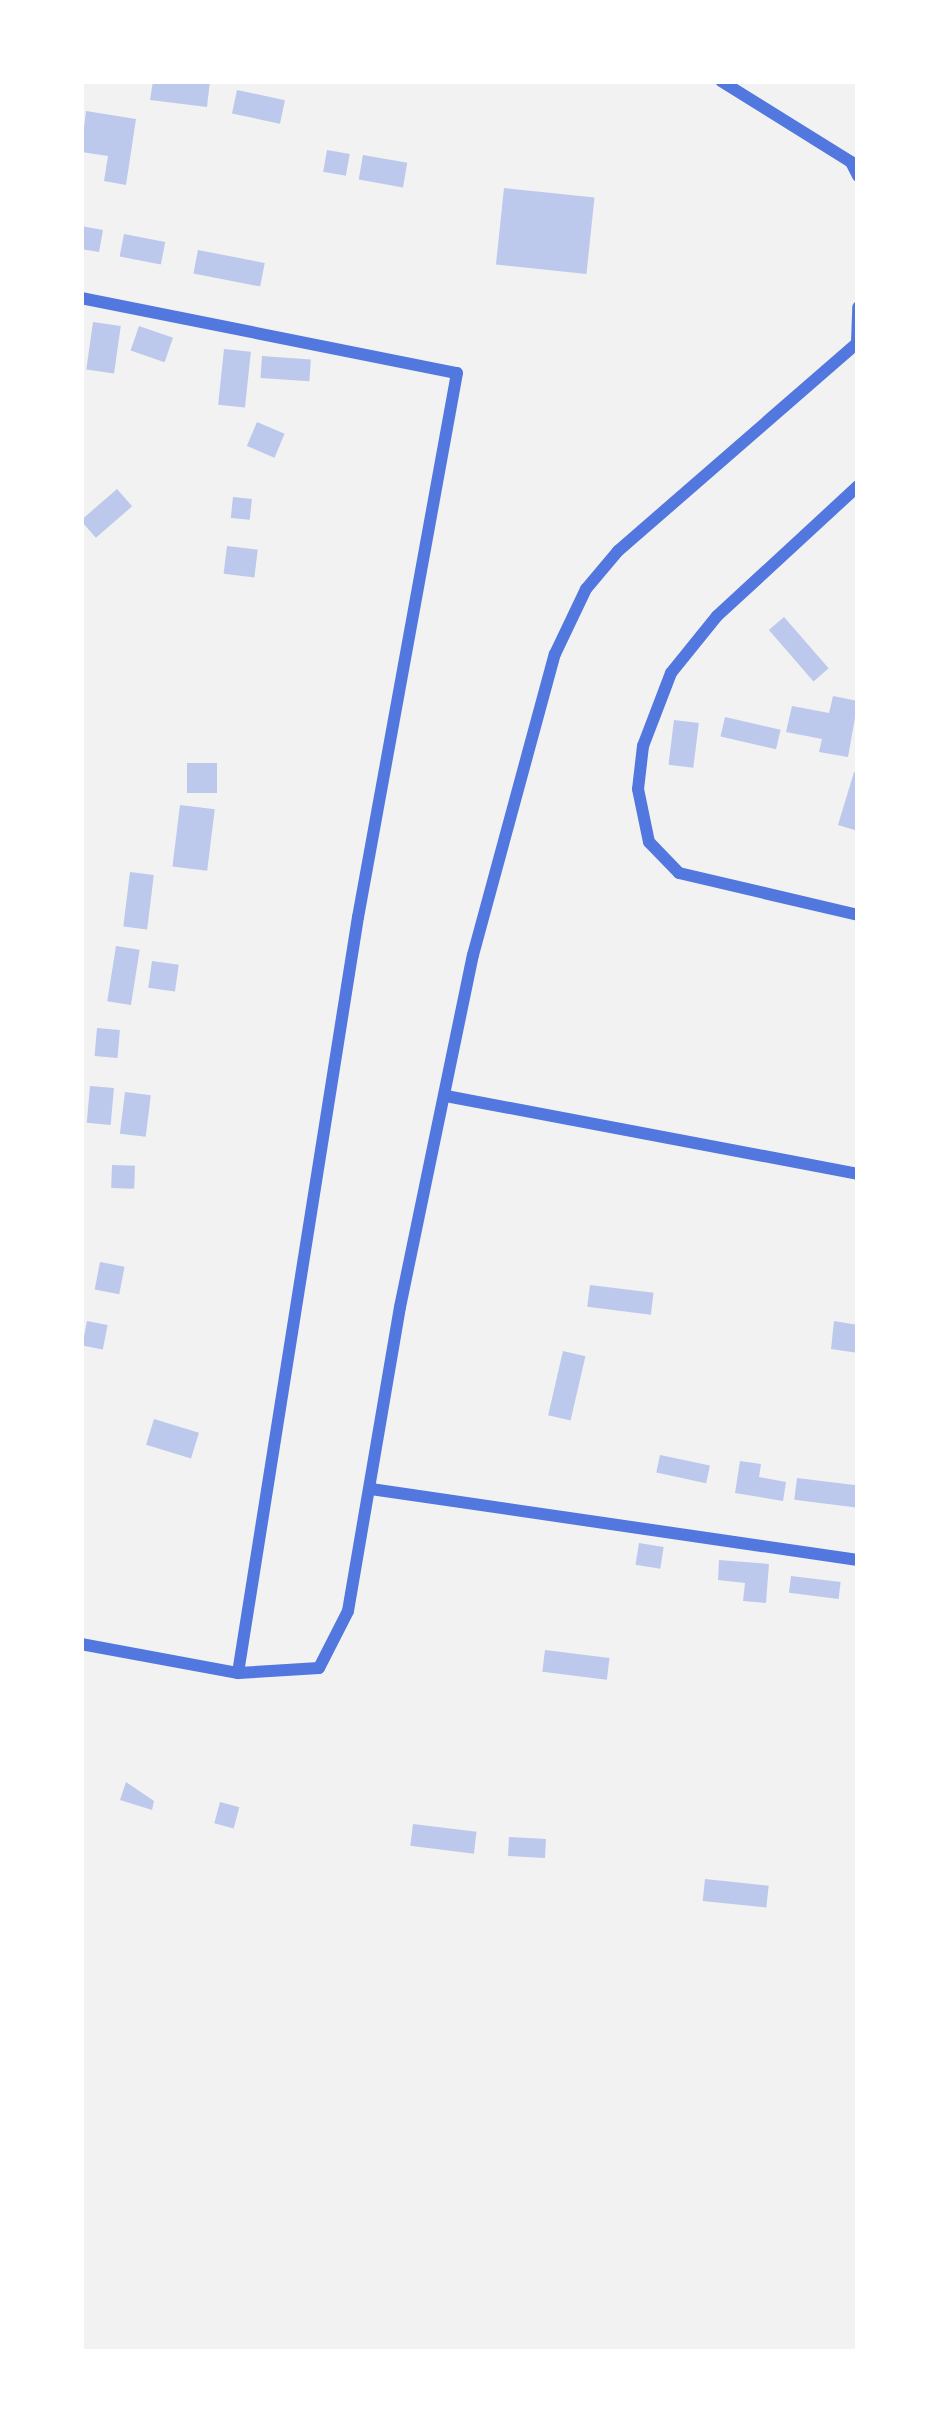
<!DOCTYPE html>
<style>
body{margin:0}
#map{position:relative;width:939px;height:2433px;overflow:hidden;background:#f2f2f2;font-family:"Work Sans",sans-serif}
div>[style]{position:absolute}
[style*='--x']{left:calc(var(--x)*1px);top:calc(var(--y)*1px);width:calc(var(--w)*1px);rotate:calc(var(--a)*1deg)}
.building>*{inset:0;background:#bdc9ec;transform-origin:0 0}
.minor>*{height:12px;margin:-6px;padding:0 6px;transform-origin:6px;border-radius:6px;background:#5277de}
span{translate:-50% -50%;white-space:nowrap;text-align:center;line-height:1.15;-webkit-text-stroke:9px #fff;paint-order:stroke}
.frame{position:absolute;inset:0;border:84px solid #fff;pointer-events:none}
</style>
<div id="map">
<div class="building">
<div style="clip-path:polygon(153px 81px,210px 81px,207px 107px,150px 100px)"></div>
<div style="left:237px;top:90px;width:49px;height:24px;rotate:12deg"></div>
<div style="clip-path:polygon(86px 111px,136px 119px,126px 185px,104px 181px,108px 156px,81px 152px)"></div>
<div style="left:327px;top:150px;width:23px;height:22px;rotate:10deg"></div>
<div style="left:363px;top:155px;width:45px;height:25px;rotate:10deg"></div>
<div style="left:504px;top:188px;width:91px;height:77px;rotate:6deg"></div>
<div style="clip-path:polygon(81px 226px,103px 230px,99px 252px,81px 249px)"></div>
<div style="left:124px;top:234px;width:42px;height:23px;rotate:11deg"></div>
<div style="left:198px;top:250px;width:68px;height:24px;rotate:11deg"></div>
<div style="left:93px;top:322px;width:28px;height:48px;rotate:8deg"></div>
<div style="left:139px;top:326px;width:36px;height:26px;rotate:19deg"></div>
<div style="left:224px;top:349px;width:27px;height:56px;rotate:6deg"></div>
<div style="left:262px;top:356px;width:49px;height:22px;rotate:4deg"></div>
<div style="left:257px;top:422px;width:30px;height:26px;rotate:23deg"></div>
<div style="left:117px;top:489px;width:23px;height:48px;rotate:49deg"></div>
<div style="left:233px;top:497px;width:19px;height:21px;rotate:6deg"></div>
<div style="left:227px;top:546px;width:31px;height:28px;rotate:7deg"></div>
<div style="left:784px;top:617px;width:68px;height:20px;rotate:49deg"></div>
<div style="clip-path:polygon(833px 696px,858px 701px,848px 757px,819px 752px,822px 739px,786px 732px,792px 706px,829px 713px)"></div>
<div style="left:725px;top:717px;width:57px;height:20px;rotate:13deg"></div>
<div style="left:674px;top:720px;width:25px;height:45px;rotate:7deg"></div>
<div style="left:187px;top:763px;width:30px;height:30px"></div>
<div style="clip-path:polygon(854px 772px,858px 774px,858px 831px,838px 825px)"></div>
<div style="left:180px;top:805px;width:35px;height:62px;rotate:7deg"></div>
<div style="left:130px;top:872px;width:24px;height:55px;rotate:7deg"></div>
<div style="left:116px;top:946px;width:24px;height:56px;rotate:9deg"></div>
<div style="left:152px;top:961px;width:27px;height:27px;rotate:8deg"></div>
<div style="left:97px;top:1028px;width:23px;height:28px;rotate:5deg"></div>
<div style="left:90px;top:1086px;width:24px;height:37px;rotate:5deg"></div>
<div style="left:125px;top:1092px;width:26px;height:42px;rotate:7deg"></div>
<div style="left:112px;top:1165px;width:23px;height:23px;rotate:2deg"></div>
<div style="left:100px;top:1262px;width:25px;height:28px;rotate:11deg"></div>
<div style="left:590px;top:1285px;width:64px;height:22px;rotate:7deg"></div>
<div style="left:87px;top:1321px;width:21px;height:25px;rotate:11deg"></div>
<div style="clip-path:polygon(834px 1321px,858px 1325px,858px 1353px,831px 1349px)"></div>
<div style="left:563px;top:1351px;width:23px;height:66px;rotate:13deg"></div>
<div style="left:154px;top:1419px;width:47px;height:27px;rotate:17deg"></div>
<div style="left:660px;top:1455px;width:51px;height:18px;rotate:12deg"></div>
<div style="clip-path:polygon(740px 1461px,761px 1464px,759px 1477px,786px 1482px,783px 1501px,735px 1493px)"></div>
<div style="left:797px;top:1478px;width:62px;height:22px;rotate:7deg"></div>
<div style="left:639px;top:1543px;width:25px;height:22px;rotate:9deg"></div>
<div style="clip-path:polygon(719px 1560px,769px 1564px,766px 1603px,743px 1601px,745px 1583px,718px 1580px)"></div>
<div style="left:791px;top:1576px;width:50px;height:17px;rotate:7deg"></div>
<div style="left:545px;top:1650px;width:65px;height:22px;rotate:7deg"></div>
<div style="clip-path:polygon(126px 1782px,154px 1801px,152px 1810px,120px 1800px)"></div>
<div style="left:220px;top:1802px;width:20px;height:22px;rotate:15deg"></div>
<div style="left:413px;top:1824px;width:64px;height:22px;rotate:7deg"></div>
<div style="left:509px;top:1837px;width:37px;height:19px;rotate:3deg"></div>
<div style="left:705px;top:1879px;width:64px;height:22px;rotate:6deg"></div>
</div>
<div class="minor">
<div style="--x:721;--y:81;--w:153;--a:31.9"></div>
<div style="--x:851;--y:162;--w:16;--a:63"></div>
<div style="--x:81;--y:298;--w:383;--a:11.3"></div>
<div style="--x:457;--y:373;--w:553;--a:100.31"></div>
<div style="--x:358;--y:917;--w:765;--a:99.02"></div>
<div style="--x:858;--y:486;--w:192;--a:137.3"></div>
<div style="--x:717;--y:616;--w:73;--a:128.9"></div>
<div style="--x:671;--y:673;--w:78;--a:111"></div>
<div style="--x:643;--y:746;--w:43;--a:96.6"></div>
<div style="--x:638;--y:789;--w:54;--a:78.3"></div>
<div style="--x:649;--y:842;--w:43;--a:45.9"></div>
<div style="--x:679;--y:873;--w:184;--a:13.2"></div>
<div style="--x:446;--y:1096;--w:419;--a:10.7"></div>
<div style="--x:371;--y:1489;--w:492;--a:8.3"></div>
<div style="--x:81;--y:1644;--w:160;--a:10.5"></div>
<div style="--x:238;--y:1673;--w:81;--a:-3.5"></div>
<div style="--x:319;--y:1668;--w:64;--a:-63"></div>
<div style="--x:348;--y:1611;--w:308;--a:-80.3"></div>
<div style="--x:400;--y:1307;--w:359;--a:-78.3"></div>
<div style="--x:473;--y:955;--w:312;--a:-74.8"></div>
<div style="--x:555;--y:654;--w:72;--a:-64.5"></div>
<div style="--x:586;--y:589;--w:50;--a:-49.9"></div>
<div style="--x:618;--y:551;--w:317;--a:-41"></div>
<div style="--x:857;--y:343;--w:36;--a:-88"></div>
</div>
<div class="frame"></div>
</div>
